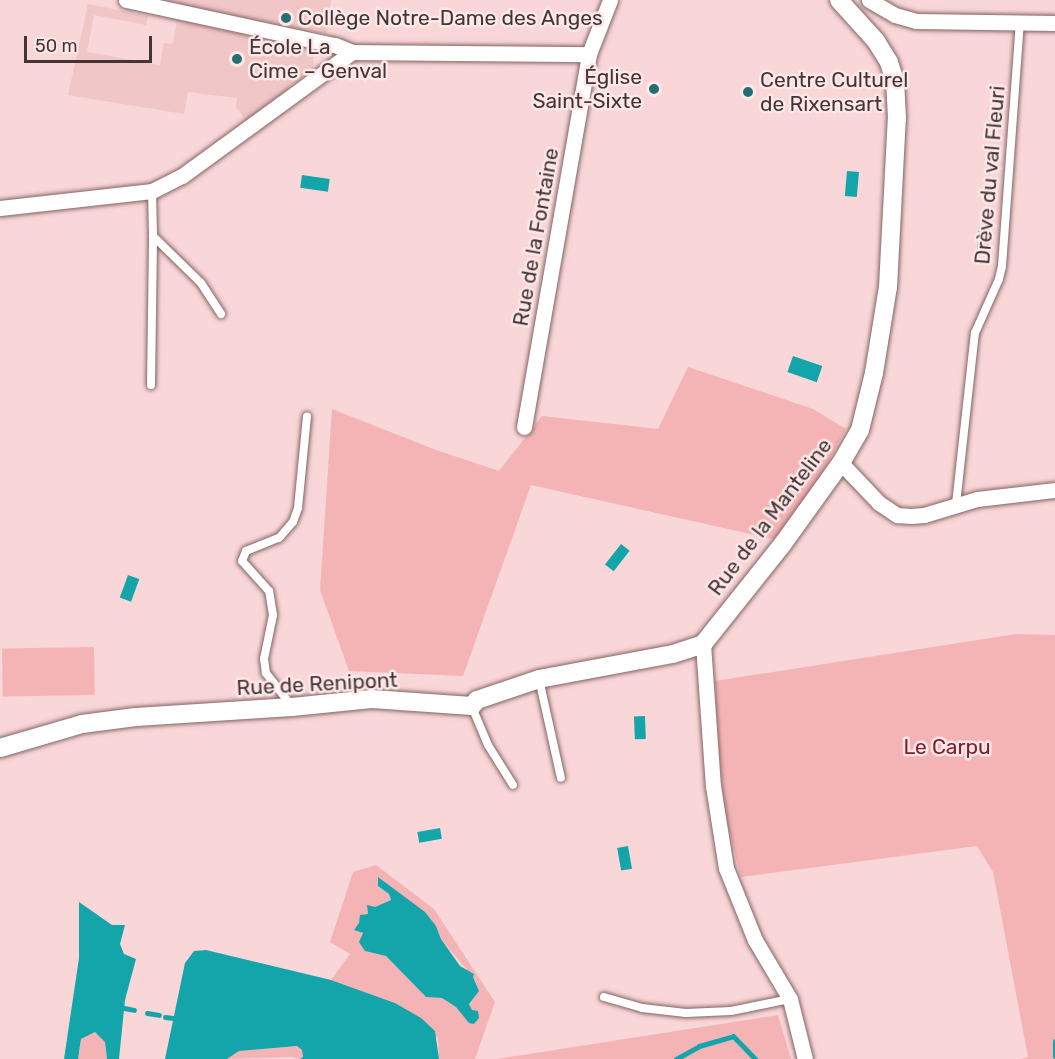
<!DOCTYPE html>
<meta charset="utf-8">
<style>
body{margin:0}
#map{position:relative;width:1055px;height:1059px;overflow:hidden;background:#f9d6d7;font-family:Rubik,sans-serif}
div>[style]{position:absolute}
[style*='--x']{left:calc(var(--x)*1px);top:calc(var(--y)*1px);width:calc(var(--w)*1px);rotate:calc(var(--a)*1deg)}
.built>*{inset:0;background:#f0c6c7}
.green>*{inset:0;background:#f4b4b6;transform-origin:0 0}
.water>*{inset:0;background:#14a5ab;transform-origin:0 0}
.stream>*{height:5px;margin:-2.5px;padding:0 2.5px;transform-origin:2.5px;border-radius:2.5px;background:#14a5ab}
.roads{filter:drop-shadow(0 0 2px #826465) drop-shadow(0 0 2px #826465)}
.service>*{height:8px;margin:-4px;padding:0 4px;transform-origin:4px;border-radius:4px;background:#fff}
.minor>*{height:15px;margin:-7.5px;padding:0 7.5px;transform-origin:7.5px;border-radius:7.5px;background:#fff}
.tertiary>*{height:18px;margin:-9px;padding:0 9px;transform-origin:9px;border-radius:9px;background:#fff}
.dots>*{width:16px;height:16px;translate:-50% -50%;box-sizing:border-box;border:3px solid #fde7e8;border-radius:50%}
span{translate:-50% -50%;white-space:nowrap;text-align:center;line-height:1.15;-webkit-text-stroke:5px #fde7e8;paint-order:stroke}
.poi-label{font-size:21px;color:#433535}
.left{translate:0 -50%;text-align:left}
.right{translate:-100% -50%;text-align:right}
.street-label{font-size:21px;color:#433535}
.park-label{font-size:21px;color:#831a2d}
.scale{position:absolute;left:24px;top:36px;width:128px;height:27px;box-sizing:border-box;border:3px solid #433535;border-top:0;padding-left:8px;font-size:18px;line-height:21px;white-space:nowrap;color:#433535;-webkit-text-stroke:4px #fde7e8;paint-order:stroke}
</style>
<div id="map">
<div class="built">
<div style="clip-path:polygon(160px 0,331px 0,327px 34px,160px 3px)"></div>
<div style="clip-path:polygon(88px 4px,148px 16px,146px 25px,94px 15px,87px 52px,160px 65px,164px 43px,173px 44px,177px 20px,314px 46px,313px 69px,293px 84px,289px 84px,288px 93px,246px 121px,236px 107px,237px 98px,188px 92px,184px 114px,68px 95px)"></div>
</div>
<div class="green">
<div style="clip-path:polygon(688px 367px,813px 409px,846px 429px,819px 480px,777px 540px,531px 485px,463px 676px,349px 671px,320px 590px,332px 409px,436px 450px,499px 471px,542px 416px,658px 429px)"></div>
<div style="clip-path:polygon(1016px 634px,1055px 635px,1055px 1059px,1021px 1059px,1028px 1057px,993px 872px,977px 846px,741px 877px,725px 814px,718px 739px,715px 681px)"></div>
<div style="left:94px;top:647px;width:48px;height:92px;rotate:89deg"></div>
<div style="clip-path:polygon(evenodd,376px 865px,434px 909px,495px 1002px,475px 1059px,439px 1059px,438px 1038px,395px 1003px,331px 980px,350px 954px,330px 942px,353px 872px,376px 865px,378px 877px,436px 926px,441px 939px,473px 977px,476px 983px,473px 999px,469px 1004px,472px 1010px,469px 1023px,457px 1007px,442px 998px,426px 997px,386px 956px,365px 951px,363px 933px,354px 930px,375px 907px,391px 900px,389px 894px,378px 886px,378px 877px)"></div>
<div style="clip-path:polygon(778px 1015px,791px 1059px,497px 1059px)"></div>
<div style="clip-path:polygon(95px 1032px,105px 1042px,107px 1059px,78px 1059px,81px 1039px)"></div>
<div style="clip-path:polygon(297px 1046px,302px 1050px,303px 1058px,300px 1059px,291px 1057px,227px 1059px,239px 1051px)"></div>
</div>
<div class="water">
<div style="left:847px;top:171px;width:12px;height:25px;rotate:5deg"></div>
<div style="left:302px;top:175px;width:28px;height:13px;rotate:8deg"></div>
<div style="left:979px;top:227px;width:11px;height:25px;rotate:5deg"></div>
<div style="left:793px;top:356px;width:31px;height:17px;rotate:19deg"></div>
<div style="left:621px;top:544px;width:11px;height:26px;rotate:38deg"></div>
<div style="left:128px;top:575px;width:12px;height:24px;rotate:20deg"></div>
<div style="left:645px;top:716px;width:23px;height:11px;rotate:88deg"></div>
<div style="left:440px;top:828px;width:11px;height:23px;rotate:80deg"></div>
<div style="left:628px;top:846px;width:23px;height:11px;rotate:80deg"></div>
<div style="clip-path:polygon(378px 877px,425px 912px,436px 926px,441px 939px,460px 966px,474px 974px,473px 977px,479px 991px,469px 1004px,472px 1010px,478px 1011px,479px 1018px,474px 1024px,469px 1023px,456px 1007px,442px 998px,426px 997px,386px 956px,365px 951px,359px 942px,363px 933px,354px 930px,359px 923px,360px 915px,368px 914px,367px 905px,375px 907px,391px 900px,389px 894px,378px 886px)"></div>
<div style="clip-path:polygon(79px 902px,112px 925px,125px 925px,120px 944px,124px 954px,136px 959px,125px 1000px,119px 1059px,107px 1059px,105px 1042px,95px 1032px,81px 1039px,78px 1059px,64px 1059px,79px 958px)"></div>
<div style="clip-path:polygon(206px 950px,331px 980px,395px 1003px,421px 1018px,435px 1031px,439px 1059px,300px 1059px,303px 1057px,302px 1050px,297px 1046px,239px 1051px,227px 1059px,165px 1059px,185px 963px,194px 951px)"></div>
</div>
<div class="stream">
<div style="--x:124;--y:1008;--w:10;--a:11"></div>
<div style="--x:147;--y:1013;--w:12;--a:9"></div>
<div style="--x:165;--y:1017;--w:8;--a:7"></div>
<div style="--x:1055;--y:1041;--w:15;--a:90"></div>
<div style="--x:676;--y:1059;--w:26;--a:-29"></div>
<div style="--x:699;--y:1046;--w:35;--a:-16"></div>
<div style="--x:733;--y:1036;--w:32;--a:46"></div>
</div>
<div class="roads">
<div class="service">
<div style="--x:152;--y:191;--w:45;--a:88.7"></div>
<div style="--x:153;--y:236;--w:67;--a:44.4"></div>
<div style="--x:201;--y:283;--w:37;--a:57"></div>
<div style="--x:151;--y:385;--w:149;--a:-89.2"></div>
<div style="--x:956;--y:504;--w:172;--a:-83.7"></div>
<div style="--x:975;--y:333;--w:59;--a:-66"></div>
<div style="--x:999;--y:279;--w:13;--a:-77"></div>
<div style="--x:1002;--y:266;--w:245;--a:-85.8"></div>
<div style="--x:539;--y:679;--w:101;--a:77.5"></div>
<div style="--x:291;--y:705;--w:41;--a:-128"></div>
<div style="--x:266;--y:673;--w:14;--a:-98"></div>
<div style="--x:264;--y:659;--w:45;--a:-78.4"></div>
<div style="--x:273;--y:615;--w:24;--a:-99"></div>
<div style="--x:269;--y:591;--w:40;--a:-132"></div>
<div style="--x:242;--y:561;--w:11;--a:-68"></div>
<div style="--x:246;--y:551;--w:35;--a:-22"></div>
<div style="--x:279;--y:538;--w:21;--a:-49"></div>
<div style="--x:293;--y:522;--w:15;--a:-70"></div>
<div style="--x:298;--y:508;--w:92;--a:-84.4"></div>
<div style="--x:472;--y:707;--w:41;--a:67.2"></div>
<div style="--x:488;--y:745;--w:47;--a:58"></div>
<div style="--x:604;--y:997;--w:40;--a:16"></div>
<div style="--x:642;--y:1008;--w:44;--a:6.5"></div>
<div style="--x:686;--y:1013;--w:45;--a:-2.5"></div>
<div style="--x:731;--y:1011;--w:60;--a:-11.5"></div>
</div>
<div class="minor">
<div style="--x:126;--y:0;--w:214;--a:12.2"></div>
<div style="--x:335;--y:45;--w:18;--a:22"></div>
<div style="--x:869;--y:0;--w:30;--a:30"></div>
<div style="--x:895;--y:15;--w:22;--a:16"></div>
<div style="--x:916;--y:21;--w:139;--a:0.8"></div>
<div style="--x:0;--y:208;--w:153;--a:-6.4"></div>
<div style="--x:152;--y:191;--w:34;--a:-27"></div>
<div style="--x:182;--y:176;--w:210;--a:-36.1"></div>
<div style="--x:352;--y:52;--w:237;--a:0.5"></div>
<div style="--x:524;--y:427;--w:379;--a:-80.1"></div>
<div style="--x:589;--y:54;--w:58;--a:-68.7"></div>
<div style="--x:841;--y:463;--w:55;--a:46.5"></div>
<div style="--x:879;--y:503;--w:22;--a:34"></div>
<div style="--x:897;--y:515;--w:14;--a:4"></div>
<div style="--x:911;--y:516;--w:13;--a:-4"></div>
<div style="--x:924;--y:515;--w:55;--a:-16.8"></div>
<div style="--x:977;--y:499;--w:79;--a:-6.6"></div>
<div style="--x:703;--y:644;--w:142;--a:86"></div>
<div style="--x:713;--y:786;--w:83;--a:81"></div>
<div style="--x:726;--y:868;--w:78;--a:68.1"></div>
<div style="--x:755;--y:940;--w:69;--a:59.3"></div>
<div style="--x:790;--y:999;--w:62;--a:76"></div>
</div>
<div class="tertiary">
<div style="--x:0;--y:748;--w:85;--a:-16.3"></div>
<div style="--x:82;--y:724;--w:54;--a:-7.4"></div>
<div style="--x:136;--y:717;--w:156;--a:-3.7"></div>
<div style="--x:292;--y:707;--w:80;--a:-5.7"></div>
<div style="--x:372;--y:699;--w:100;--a:4"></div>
<div style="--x:472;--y:706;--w:8;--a:-50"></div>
<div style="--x:477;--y:700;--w:65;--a:-18.7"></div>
<div style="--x:539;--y:679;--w:136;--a:-10.6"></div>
<div style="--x:673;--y:654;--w:32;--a:-18"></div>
<div style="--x:703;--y:644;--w:127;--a:-51.4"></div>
<div style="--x:782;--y:545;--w:101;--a:-54.3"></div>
<div style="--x:841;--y:463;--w:38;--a:-60"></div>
<div style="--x:860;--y:430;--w:59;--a:-76.2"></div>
<div style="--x:874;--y:373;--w:87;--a:-80.8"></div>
<div style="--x:888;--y:287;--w:169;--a:-87"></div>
<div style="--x:897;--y:118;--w:37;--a:-93"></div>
<div style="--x:895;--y:81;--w:20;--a:-108"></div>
<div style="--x:889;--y:62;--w:25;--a:-122"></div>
<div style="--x:876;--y:41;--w:55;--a:-132.1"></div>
</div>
</div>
<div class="dots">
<div style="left:286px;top:18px;background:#246f73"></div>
<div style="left:237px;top:59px;background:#246f73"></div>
<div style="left:654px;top:89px;background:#246f73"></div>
<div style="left:748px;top:92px;background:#246f73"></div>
</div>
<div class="poi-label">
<span class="left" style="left:298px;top:18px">Collège Notre-Dame des Anges</span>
<span class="left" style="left:249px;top:59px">École La<br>Cime – Genval</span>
<span class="right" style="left:642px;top:89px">Église<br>Saint-Sixte</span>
<span class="left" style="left:760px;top:92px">Centre Culturel<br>de Rixensart</span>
</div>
<div class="street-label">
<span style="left:990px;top:175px;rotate:-85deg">Drève du val Fleuri</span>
<span style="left:536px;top:237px;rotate:-80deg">Rue de la Fontaine</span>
<span style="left:770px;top:517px;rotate:-53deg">Rue de la Manteline</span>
<span style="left:317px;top:684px;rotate:-3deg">Rue de Renipont</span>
</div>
<div class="park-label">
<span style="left:947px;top:747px">Le Carpu</span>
</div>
<div class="scale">50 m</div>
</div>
